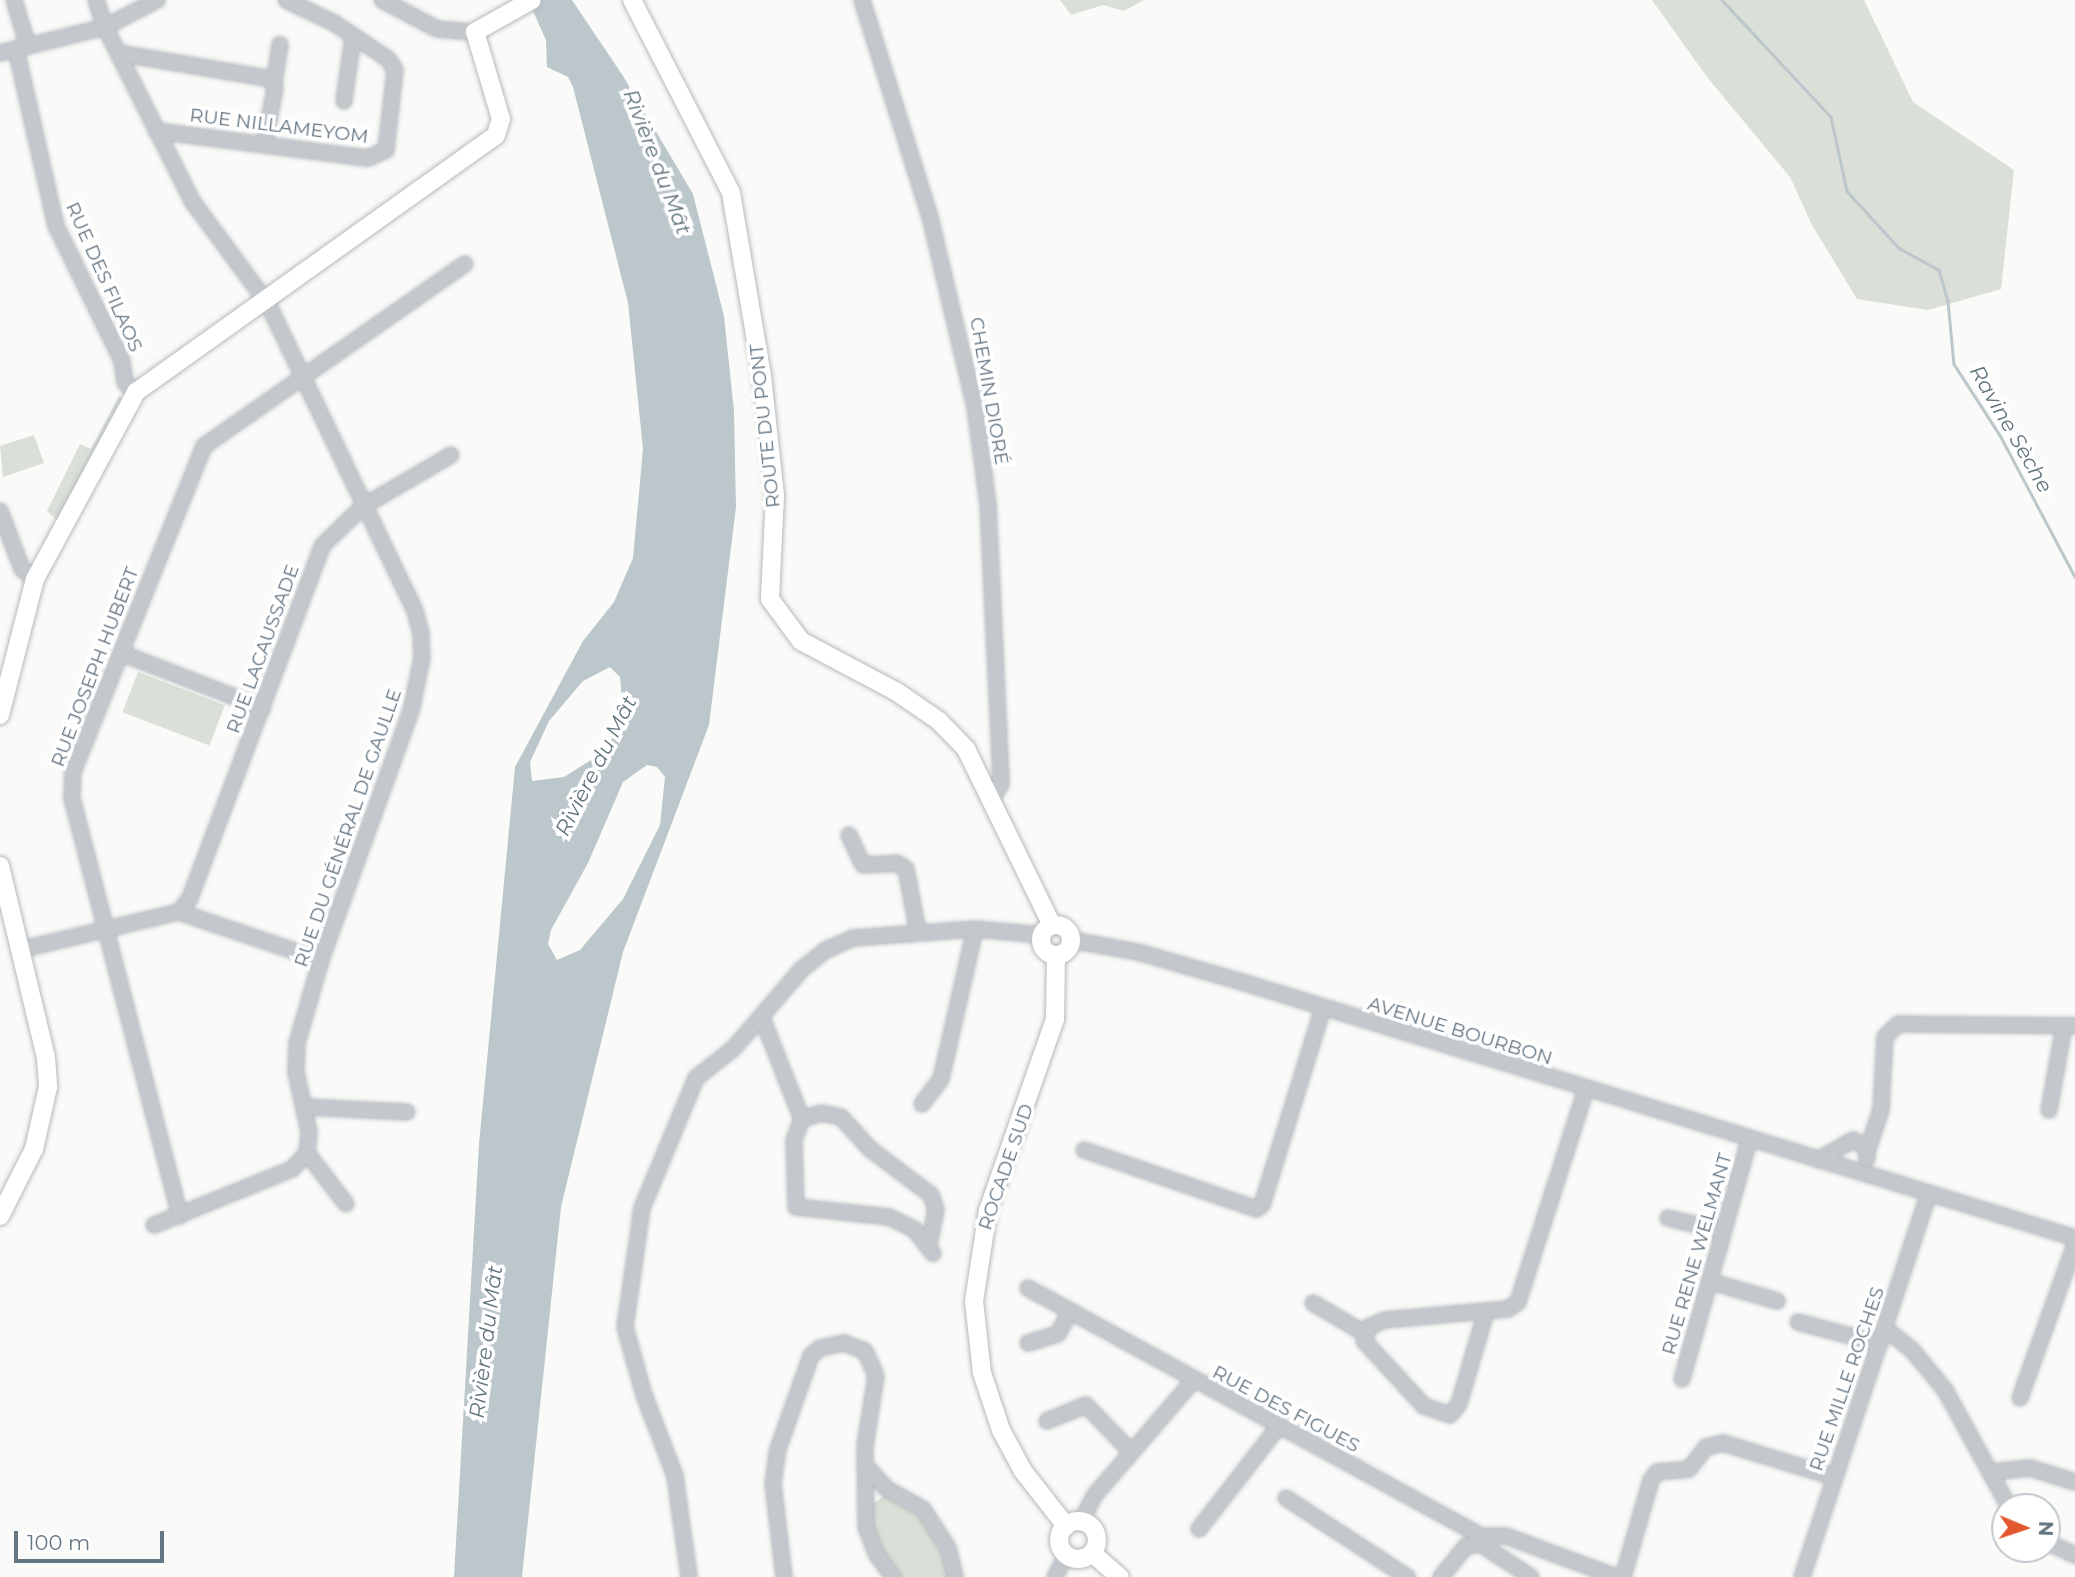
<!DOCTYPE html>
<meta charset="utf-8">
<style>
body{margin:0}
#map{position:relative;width:2075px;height:1577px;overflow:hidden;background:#fafaf8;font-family:Montserrat,sans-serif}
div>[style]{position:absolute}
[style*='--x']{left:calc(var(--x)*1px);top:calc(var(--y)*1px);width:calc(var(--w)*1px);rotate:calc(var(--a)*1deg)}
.green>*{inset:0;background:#dadfd7;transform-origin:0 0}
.water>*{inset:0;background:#bbc7cb}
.stream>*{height:2.5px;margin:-1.25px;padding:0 1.25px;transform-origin:1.25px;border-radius:1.25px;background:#bbc7cb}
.roads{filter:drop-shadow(0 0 2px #b5babe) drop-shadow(0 0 2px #b5babe)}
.minor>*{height:14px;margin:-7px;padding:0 7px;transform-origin:7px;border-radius:7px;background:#c3c8cc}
.major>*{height:18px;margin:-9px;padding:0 9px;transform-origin:9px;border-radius:9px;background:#fff}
.major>.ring{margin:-9px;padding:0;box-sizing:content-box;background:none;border:18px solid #fff;border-radius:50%}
span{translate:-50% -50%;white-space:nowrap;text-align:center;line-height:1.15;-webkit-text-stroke:7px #fff;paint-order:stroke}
.street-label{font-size:19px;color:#657683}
.water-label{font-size:21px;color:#60757c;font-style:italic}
.north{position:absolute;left:1991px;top:1493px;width:70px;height:70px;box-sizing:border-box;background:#fff;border:2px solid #c1c8cd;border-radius:50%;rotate:92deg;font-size:19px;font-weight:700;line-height:28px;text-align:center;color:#657683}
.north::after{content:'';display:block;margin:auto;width:24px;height:32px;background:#e4572e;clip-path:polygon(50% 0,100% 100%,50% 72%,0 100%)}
.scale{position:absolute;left:14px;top:1531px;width:150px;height:32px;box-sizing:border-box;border:4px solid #657683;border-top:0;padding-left:9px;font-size:21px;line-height:24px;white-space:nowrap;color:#657683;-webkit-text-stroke:5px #fff;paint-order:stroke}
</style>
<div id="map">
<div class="green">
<div style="clip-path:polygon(1060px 0,1144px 0,1124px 11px,1103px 5px,1071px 15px)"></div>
<div style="clip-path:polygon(1652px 0,1864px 0,1913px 102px,2014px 170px,2001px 289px,1928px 310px,1857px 299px,1812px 225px,1790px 177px,1707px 77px)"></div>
<div style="clip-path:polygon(119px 396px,124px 399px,58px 521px,47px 511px,80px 444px,91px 449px)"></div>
<div style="clip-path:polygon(34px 435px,44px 463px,3px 477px,0 446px)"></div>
<div style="left:138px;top:672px;width:93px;height:43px;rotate:21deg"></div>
<div style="clip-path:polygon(887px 1494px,905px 1499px,936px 1533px,952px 1577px,897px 1577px,869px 1534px,871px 1505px)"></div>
</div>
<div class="water">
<div style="clip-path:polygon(evenodd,528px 0,572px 0,623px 76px,693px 194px,724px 316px,734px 411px,736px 507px,709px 725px,623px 952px,561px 1207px,522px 1577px,454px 1577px,479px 1144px,515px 767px,583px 641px,614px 602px,633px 558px,643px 449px,628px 303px,573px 87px,568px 77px,547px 67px,546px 40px,528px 0,610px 667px,620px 677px,623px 710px,614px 736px,599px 755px,564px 777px,532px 781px,530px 762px,549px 721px,583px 681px,610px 667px,528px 0,647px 765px,657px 767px,665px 777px,660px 825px,623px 899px,580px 950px,557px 960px,548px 944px,551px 930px,588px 863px,623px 782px,647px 765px)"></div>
</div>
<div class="stream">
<div style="--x:1722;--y:0;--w:160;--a:47"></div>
<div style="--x:1831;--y:117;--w:76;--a:77.8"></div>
<div style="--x:1847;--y:191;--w:77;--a:47.6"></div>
<div style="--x:1899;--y:248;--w:46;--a:28.8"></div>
<div style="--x:1939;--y:270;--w:32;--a:74"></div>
<div style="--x:1948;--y:301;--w:63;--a:84.6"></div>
<div style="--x:1954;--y:364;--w:87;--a:57.2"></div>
<div style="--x:2001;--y:437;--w:158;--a:62.1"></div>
</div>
<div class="roads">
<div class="minor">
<div style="--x:14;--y:0;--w:48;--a:73.1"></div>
<div style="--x:96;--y:0;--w:28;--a:72"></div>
<div style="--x:105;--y:27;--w:195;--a:63.4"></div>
<div style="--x:192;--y:201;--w:128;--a:53.6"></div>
<div style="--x:268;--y:304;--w:340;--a:64.4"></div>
<div style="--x:415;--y:611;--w:24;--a:75"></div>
<div style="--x:421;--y:634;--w:24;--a:88"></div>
<div style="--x:422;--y:658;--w:54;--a:101.7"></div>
<div style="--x:411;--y:711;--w:265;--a:109.9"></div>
<div style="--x:321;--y:960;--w:86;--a:106.1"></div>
<div style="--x:297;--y:1043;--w:29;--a:92"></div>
<div style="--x:296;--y:1072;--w:61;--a:77.8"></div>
<div style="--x:309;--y:1132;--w:21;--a:95"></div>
<div style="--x:307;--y:1153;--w:22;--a:133"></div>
<div style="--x:292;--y:1169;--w:149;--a:157.9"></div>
<div style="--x:382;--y:0;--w:62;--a:27.8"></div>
<div style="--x:437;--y:29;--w:38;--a:5"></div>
<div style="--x:862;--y:0;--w:227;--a:72.6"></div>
<div style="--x:930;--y:217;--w:195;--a:76.7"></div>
<div style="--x:975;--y:407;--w:98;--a:82.4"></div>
<div style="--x:988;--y:504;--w:280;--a:87.3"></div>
<div style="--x:1001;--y:784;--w:17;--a:121"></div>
<div style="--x:16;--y:49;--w:181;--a:77.3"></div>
<div style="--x:56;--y:226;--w:150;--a:63.9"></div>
<div style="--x:122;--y:361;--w:22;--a:82"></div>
<div style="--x:125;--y:383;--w:14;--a:39"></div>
<div style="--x:0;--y:53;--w:108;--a:-13.9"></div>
<div style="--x:105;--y:27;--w:59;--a:-27.4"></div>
<div style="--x:118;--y:53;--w:156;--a:9.6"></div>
<div style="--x:272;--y:79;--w:10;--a:73"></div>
<div style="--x:275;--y:89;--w:56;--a:101.3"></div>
<div style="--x:274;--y:84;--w:40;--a:-81.5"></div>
<div style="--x:344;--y:101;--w:65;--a:-82"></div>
<div style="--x:156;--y:131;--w:214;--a:7.3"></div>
<div style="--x:368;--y:158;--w:20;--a:-24"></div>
<div style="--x:386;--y:150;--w:81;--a:-83.6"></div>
<div style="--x:395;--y:70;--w:13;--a:-122"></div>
<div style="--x:388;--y:59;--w:65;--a:-146.3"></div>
<div style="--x:334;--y:23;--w:53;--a:-154.4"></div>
<div style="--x:0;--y:511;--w:62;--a:69.2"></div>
<div style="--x:22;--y:569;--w:16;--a:38"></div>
<div style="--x:121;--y:653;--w:152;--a:21.2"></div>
<div style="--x:849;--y:835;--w:33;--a:65"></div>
<div style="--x:863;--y:865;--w:34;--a:-3"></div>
<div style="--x:897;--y:863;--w:11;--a:34"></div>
<div style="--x:906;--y:869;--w:64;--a:79.2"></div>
<div style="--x:179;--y:912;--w:18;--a:-52"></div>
<div style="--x:190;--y:898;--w:376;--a:-69.4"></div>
<div style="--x:322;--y:546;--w:56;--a:-44.3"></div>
<div style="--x:362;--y:507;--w:103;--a:-30.3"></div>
<div style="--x:1071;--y:940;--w:68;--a:10.2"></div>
<div style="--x:1138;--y:952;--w:108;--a:16.1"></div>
<div style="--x:1242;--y:982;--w:871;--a:17.08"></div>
<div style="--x:19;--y:950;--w:164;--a:-13.4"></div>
<div style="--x:179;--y:912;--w:150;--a:18.7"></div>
<div style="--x:762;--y:1018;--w:109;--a:68.4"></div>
<div style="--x:922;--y:1104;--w:31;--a:-53"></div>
<div style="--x:941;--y:1079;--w:154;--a:-77.2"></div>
<div style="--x:304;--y:1107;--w:103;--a:2.8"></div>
<div style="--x:2049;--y:1110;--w:84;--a:-79.8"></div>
<div style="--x:1084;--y:1150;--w:182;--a:18.9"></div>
<div style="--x:1256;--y:1209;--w:7;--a:-34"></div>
<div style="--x:1262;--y:1205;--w:206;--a:-72.8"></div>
<div style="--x:1867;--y:1152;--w:44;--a:-71.6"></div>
<div style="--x:1881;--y:1110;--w:73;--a:-86.9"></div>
<div style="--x:1885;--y:1037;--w:18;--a:-45"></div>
<div style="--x:1898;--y:1024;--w:177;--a:0.6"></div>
<div style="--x:307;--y:1153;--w:64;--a:52.6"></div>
<div style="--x:1818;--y:1160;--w:40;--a:-29.7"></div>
<div style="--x:1853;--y:1140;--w:15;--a:28"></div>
<div style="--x:1866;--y:1147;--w:12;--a:85"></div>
<div style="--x:180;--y:1216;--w:433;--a:-104.5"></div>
<div style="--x:72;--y:797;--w:25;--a:-88"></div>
<div style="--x:73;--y:772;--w:351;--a:-68.1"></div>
<div style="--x:204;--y:446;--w:318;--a:-34.9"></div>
<div style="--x:1668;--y:1218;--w:57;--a:13.3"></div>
<div style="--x:929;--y:1245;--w:36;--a:-79"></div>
<div style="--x:936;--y:1210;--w:16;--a:-108"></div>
<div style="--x:931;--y:1195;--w:76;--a:-143"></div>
<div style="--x:870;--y:1149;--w:43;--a:-132.2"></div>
<div style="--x:841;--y:1117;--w:20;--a:-169"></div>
<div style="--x:821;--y:1113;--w:20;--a:162"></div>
<div style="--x:802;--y:1119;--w:22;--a:111"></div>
<div style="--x:794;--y:1140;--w:67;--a:88.3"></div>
<div style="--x:796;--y:1207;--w:94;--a:6.1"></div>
<div style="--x:889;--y:1217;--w:28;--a:26"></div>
<div style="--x:914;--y:1229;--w:31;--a:52"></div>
<div style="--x:1712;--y:1282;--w:68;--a:16.3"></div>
<div style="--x:1028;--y:1288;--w:521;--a:28.68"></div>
<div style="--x:1313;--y:1303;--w:59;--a:30.5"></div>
<div style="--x:1486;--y:1312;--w:96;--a:106.4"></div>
<div style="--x:1459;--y:1404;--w:14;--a:129"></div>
<div style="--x:1450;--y:1415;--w:28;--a:-161"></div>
<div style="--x:1424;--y:1406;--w:88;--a:-132.7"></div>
<div style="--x:1364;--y:1341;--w:15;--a:-70"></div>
<div style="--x:1369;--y:1327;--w:17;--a:-24"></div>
<div style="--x:1385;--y:1320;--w:123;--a:-5.1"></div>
<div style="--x:1508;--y:1309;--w:12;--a:-35"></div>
<div style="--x:1518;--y:1302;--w:224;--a:-72.3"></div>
<div style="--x:1798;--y:1322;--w:85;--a:15"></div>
<div style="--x:1886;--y:1329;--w:33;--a:39"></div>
<div style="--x:1912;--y:1350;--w:52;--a:50.5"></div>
<div style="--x:1945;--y:1390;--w:133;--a:61.3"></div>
<div style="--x:1028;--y:1343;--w:31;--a:-17"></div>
<div style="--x:1058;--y:1334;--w:26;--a:-62"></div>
<div style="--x:1682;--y:1379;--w:248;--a:-74.3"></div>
<div style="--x:2020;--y:1398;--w:164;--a:-70.3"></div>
<div style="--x:1047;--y:1421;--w:42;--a:-22.3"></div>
<div style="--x:1086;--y:1405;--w:65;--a:46.2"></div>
<div style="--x:866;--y:1466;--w:31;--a:48"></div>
<div style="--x:887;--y:1489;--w:41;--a:29.1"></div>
<div style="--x:923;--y:1509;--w:46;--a:57.3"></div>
<div style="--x:948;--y:1548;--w:30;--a:76"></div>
<div style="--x:1991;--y:1472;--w:39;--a:-6"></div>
<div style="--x:2030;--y:1468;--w:47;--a:17.3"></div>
<div style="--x:1286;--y:1498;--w:145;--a:33.1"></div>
<div style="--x:1081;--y:1522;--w:29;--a:-63"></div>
<div style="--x:1094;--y:1496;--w:152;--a:-49.3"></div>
<div style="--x:1199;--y:1529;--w:129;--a:-52.2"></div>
<div style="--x:2047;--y:1542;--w:31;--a:25"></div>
<div style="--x:689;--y:1577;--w:102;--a:-97.9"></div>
<div style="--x:675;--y:1476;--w:87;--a:-110.9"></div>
<div style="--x:644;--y:1395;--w:71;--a:-105.6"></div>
<div style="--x:625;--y:1327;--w:120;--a:-81.9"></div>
<div style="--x:642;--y:1208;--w:141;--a:-67.4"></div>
<div style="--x:696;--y:1078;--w:48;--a:-38.3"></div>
<div style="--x:734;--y:1048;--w:103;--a:-49.3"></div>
<div style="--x:801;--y:970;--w:32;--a:-39"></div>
<div style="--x:826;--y:950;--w:30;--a:-24"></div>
<div style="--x:853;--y:938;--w:122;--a:-4.2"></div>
<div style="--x:975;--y:929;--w:67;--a:5.1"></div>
<div style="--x:784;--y:1577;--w:95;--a:-96.7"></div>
<div style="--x:773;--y:1483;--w:34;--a:-82"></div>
<div style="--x:778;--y:1449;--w:99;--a:-70.5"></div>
<div style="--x:811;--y:1356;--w:12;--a:-42"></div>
<div style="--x:820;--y:1348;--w:25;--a:-12"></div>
<div style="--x:844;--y:1343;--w:22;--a:21"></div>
<div style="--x:865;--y:1351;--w:27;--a:66"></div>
<div style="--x:876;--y:1376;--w:71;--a:98.9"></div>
<div style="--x:865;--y:1446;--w:81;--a:89.3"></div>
<div style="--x:866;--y:1527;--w:30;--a:69"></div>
<div style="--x:877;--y:1555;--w:27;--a:54"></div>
<div style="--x:1055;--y:1577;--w:25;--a:-63"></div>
<div style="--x:1441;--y:1577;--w:40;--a:-51"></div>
<div style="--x:1466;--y:1546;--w:19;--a:-6"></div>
<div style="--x:1531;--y:1577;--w:51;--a:-146.9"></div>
<div style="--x:1488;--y:1549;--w:13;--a:-94"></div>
<div style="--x:1487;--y:1536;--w:19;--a:0"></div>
<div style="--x:1506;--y:1536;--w:117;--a:20.4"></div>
<div style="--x:1623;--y:1577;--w:101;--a:-73.9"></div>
<div style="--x:1651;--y:1480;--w:10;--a:-53"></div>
<div style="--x:1657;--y:1472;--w:32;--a:-5"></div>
<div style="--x:1689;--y:1469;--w:28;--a:-52"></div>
<div style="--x:1706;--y:1447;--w:17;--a:-13"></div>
<div style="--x:1723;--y:1443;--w:116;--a:17"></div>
<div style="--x:1802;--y:1577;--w:404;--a:-71.7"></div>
</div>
<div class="major">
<div style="--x:632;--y:0;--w:217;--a:62.8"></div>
<div style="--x:731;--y:193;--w:186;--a:80.4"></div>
<div style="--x:762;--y:376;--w:120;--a:83.8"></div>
<div style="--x:775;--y:495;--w:104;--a:92.8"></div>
<div style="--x:770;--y:599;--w:52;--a:53.6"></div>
<div style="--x:801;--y:641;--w:109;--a:28"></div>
<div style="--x:897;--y:692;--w:51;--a:34.6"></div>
<div style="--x:939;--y:721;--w:39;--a:46"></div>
<div style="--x:966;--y:749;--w:196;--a:64"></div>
<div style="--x:0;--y:715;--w:140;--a:-75.6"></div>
<div style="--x:35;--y:579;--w:213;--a:-61.6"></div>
<div style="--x:136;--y:392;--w:442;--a:-35.5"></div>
<div style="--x:496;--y:135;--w:17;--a:-73"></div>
<div style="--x:501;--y:119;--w:91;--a:-106.6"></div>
<div style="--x:475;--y:32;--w:65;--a:-29.3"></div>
<div style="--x:0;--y:866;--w:196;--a:76.5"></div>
<div style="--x:46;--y:1057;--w:30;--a:86"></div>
<div style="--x:48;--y:1087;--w:64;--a:102.7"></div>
<div style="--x:34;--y:1149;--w:75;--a:116.9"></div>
<div class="ring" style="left:1041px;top:925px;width:12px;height:12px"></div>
<div style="--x:1056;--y:955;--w:64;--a:90.9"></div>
<div style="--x:1055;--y:1019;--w:202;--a:109.3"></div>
<div style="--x:988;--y:1210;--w:92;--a:98.7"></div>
<div style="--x:974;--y:1301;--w:72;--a:83.7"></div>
<div style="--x:982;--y:1373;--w:60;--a:71.6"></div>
<div style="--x:1001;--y:1430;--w:47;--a:61.8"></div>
<div style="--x:1023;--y:1471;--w:70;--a:52"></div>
<div class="ring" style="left:1059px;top:1521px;width:20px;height:20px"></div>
<div style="--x:1092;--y:1553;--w:37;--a:41"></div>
</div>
</div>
<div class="street-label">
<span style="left:279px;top:126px;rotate:7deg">RUE NILLAMEYOM</span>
<span style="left:104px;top:277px;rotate:66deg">RUE DES FILAOS</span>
<span style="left:989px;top:391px;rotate:80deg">CHEMIN DIORÉ</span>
<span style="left:765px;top:426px;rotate:-96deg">ROUTE DU PONT</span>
<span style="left:263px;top:649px;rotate:-70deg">RUE LACAUSSADE</span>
<span style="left:95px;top:667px;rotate:-69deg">RUE JOSEPH HUBERT</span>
<span style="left:348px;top:828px;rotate:-71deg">RUE DU GÉNÉRAL DE GAULLE</span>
<span style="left:1460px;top:1031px;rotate:17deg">AVENUE BOURBON</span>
<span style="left:1006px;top:1167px;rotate:-71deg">ROCADE SUD</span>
<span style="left:1697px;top:1254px;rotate:-74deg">RUE RENE WELMANT</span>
<span style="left:1847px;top:1379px;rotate:-71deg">RUE MILLE ROCHES</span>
<span style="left:1286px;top:1409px;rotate:28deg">RUE DES FIGUES</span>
</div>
<div class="water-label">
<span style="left:657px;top:162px;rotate:69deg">Rivière du Mât</span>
<span style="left:2011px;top:429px;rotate:60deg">Ravine Sèche</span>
<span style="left:596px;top:766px;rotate:-63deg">Rivière du Mât</span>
<span style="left:486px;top:1342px;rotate:-83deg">Rivière du Mât</span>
</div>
<div class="north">N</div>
<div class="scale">100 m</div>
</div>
